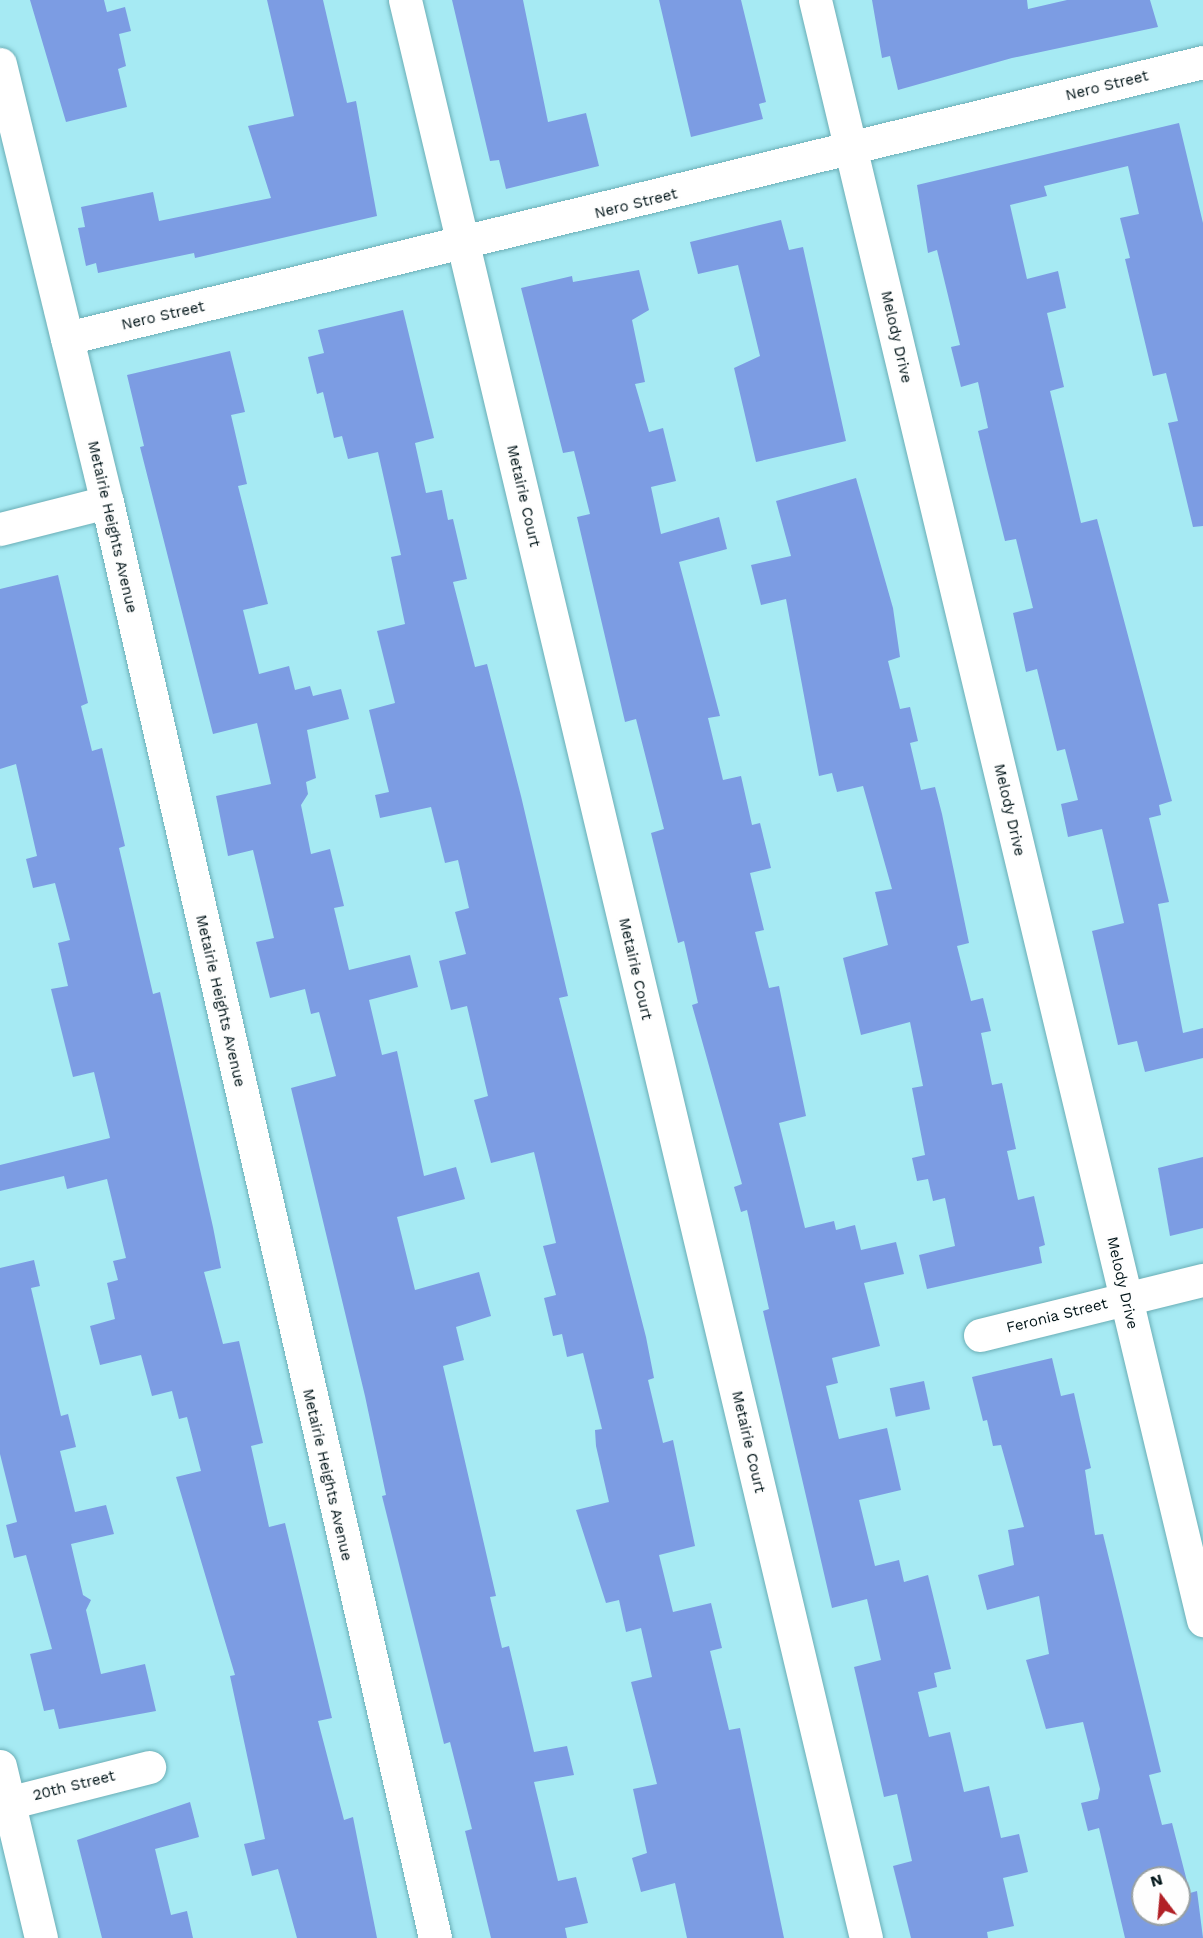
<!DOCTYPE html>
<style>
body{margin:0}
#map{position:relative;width:1203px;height:1938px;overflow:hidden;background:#a6eaf3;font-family:"Work Sans",sans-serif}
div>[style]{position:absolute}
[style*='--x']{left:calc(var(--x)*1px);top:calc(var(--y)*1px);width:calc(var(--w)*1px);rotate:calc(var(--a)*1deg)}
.building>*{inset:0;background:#7c9ce3;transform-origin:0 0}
.roads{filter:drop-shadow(0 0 2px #6baeb6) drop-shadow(0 0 2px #6baeb6)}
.minor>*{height:33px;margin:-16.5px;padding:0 16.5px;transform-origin:16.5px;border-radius:16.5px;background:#fff}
span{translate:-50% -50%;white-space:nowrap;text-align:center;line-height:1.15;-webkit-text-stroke:4.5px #fefefe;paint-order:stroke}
.street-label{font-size:15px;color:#001418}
.north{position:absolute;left:1131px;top:1866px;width:60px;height:60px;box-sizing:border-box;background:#fefefe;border:2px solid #98a0a2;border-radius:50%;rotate:344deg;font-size:16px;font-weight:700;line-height:24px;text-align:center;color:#001418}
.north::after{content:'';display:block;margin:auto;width:21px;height:27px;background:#b12026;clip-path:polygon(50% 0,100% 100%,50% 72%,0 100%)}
</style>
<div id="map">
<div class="building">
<div style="clip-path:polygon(30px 0,104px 0,107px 12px,125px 7px,131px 31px,119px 34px,126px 66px,118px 69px,127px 107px,66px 122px)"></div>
<div style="clip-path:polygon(267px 0,323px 0,347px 103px,356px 101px,377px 216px,195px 258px,194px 253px,98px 273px,96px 263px,86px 266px,78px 228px,85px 227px,81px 207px,153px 192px,159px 221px,271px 198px,248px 126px,294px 116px)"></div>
<div style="clip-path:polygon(452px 0,523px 0,548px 122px,586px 113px,599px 166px,506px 189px,499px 160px,490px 161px)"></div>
<div style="clip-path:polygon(659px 0,741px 0,766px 102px,759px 104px,763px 119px,691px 137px)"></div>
<div style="clip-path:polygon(872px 0,1027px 0,1028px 9px,1067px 0,1150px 0,1158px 27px,1012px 58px,898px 90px,890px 56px,882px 58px)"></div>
<div style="clip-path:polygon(1179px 123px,1203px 223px,1203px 526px,1193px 527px,1168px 423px,1178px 421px,1166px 373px,1153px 376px,1125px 259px,1130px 258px,1120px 218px,1139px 214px,1128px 166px,1044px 186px,1047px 196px,1010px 205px,1027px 279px,1058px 271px,1066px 308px,1047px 313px,1064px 387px,1050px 391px,1081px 523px,1097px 519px,1172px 801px,1159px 805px,1161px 815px,1149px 818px,1169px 902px,1158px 904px,1183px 1033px,1203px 1028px,1203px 1058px,1145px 1072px,1137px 1041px,1118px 1045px,1092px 931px,1124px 923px,1102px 829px,1068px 837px,1061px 804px,1078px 800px,1065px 749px,1057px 751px,1037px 669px,1026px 672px,1013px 613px,1033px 608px,1016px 539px,1005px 541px,987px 469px,978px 431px,988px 428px,978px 382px,961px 387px,951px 347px,960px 345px,937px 250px,928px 253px,917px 185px)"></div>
<div style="clip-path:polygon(781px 220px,789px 250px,803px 247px,846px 441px,756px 462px,734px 368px,760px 356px,738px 265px,698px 274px,690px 242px)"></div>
<div style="clip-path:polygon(639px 270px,649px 310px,632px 320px,645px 382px,635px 384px,649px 432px,663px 428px,676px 481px,651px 487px,661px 534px,719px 517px,727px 549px,679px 562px,720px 716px,708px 718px,723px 780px,741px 776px,752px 825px,760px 823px,771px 868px,750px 873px,764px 930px,755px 932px,769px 988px,779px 986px,806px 1116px,779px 1123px,805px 1228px,834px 1221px,836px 1230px,855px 1225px,861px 1250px,896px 1242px,904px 1274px,864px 1283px,880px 1346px,832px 1358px,838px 1383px,826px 1386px,839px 1439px,887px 1428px,901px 1490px,859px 1500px,875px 1566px,899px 1560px,904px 1582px,928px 1575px,951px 1669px,934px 1673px,937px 1687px,918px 1692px,929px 1737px,950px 1732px,964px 1792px,989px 1786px,1001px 1838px,1019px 1834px,1028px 1872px,1003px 1878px,1014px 1926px,987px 1932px,988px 1938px,911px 1938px,893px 1866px,912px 1861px,897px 1794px,884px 1797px,854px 1667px,881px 1660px,867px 1599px,832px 1608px,763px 1311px,769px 1309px,747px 1210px,741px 1212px,734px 1187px,742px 1184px,692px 1005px,698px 1003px,684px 941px,678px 943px,651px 833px,664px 829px,636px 719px,625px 722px,577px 517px,590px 514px,574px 451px,563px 453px,521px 288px,572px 276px,573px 282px)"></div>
<div style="clip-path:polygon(403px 310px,434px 438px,415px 443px,426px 493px,442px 490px,448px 520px,453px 519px,467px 579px,453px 582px,475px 667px,487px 664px,521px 796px,568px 996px,559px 998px,646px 1337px,654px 1378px,648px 1380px,663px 1443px,673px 1440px,695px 1546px,659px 1555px,673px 1612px,711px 1603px,722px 1648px,710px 1651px,729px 1730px,740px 1728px,784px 1938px,687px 1938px,675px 1883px,641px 1892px,632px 1858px,647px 1853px,633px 1789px,657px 1784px,631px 1682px,652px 1677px,641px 1628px,626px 1632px,619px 1600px,606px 1603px,576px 1510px,609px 1502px,596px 1446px,595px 1430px,602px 1429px,583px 1353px,567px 1357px,562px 1334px,553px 1336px,544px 1298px,556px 1295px,543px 1246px,556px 1243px,534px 1152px,491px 1163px,474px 1100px,488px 1096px,467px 1006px,451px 1010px,439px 961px,466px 954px,455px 912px,469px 908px,458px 860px,445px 863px,431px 807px,380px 818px,375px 795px,389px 792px,369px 710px,395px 703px,377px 631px,405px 624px,391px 557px,401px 555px,378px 452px,348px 459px,342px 436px,334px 438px,323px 392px,317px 394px,308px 357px,324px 353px,318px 330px)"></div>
<div style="clip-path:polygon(230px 351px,245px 412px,231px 415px,247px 484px,238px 486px,268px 604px,243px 610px,259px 674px,289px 666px,295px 690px,310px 686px,313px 696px,341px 689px,349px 719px,307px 730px,316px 778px,306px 782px,308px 794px,301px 805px,311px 854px,330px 849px,344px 906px,334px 908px,349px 970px,410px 955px,418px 987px,369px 1000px,382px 1055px,397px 1051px,424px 1176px,456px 1167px,465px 1199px,397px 1217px,415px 1290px,479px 1272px,491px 1316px,456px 1327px,464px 1360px,443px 1366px,496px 1596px,490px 1597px,502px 1648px,509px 1646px,534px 1752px,567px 1746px,574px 1775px,534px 1782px,558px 1881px,576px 1877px,588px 1923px,565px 1928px,567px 1938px,491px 1938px,465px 1831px,472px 1829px,450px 1742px,444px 1744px,382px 1496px,386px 1495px,365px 1396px,291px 1088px,336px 1076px,319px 1012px,311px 1014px,305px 989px,270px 998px,256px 942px,274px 938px,253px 850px,228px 856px,216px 796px,271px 784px,257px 723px,213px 734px,140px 447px,144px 446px,127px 375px)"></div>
<div style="clip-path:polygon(856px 478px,893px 608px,900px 657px,888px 661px,900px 709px,910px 707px,918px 741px,910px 743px,921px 790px,935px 787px,942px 814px,969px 943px,957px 946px,971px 1001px,983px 998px,991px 1031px,981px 1033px,992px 1085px,1002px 1083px,1016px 1149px,1007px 1151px,1018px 1200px,1034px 1196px,1045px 1245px,1039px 1247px,1042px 1263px,927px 1289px,919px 1255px,955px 1246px,945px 1198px,933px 1201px,928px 1179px,917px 1181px,912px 1158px,925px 1155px,912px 1088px,923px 1086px,910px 1022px,861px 1035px,843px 958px,888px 945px,875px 892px,892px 889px,863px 786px,837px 792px,832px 773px,819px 776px,786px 599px,761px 605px,751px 565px,791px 556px,776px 501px)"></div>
<div style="clip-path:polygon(58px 575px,88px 703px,81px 706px,92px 751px,102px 748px,125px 846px,119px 848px,153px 994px,160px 992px,213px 1227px,221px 1268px,204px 1272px,223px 1344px,239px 1341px,263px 1443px,251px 1446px,269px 1527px,285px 1523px,332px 1718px,318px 1721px,344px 1820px,353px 1817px,377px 1938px,297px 1938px,278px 1869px,252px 1876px,244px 1844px,265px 1839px,230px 1676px,235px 1675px,176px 1477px,201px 1471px,187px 1417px,179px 1419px,172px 1391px,152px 1396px,141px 1355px,100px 1365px,90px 1326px,115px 1319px,107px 1283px,118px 1280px,113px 1261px,126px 1258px,107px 1179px,67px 1189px,64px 1176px,0 1191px,0 1165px,110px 1138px,94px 1072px,73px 1077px,51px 989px,68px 986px,58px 943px,70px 940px,55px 883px,33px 888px,26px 859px,37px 856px,16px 764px,0 769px,0 589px)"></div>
<div style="clip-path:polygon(1203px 1157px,1203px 1228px,1170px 1236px,1158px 1168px)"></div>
<div style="clip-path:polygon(34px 1260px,40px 1286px,31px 1288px,61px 1416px,68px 1414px,76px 1447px,60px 1451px,75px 1512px,106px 1505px,114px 1534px,71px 1544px,83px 1595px,91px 1600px,86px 1610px,101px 1674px,145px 1664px,156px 1711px,59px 1729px,54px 1709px,44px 1711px,30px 1654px,52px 1649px,26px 1555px,14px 1558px,6px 1525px,17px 1522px,0 1454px,0 1268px)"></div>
<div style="clip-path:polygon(evenodd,1052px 1358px,1061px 1396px,1074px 1393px,1091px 1468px,1085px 1470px,1095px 1535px,1103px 1534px,1161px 1772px,1149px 1775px,1162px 1825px,1172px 1823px,1190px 1893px,1197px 1891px,1203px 1938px,1125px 1938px,1099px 1828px,1088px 1831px,1081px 1803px,1098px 1799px,1100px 1789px,1083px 1722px,1046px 1729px,1026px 1660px,1049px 1654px,1039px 1596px,987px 1610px,978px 1575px,1014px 1565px,1008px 1530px,1024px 1527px,1001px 1445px,993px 1446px,987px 1420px,983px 1421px,972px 1377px,1052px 1358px,1143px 1878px,1179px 1878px,1179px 1914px,1143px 1914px,1143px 1878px)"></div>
<div style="left:924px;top:1381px;width:29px;height:35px;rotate:78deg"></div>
<div style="clip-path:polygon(190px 1802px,199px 1837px,155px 1849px,171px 1915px,187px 1911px,193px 1938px,102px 1938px,77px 1840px)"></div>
</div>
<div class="roads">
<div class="minor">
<div style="--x:405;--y:0;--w:1992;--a:76.62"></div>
<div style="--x:815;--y:0;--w:1666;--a:76.53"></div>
<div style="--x:0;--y:64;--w:451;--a:76.3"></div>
<div style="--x:107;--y:502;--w:1473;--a:77.13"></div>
<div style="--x:67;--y:338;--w:1169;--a:-13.66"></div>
<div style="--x:0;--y:529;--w:110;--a:-14.2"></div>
<div style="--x:980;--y:1335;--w:230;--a:-13.9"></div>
<div style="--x:0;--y:1766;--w:177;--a:76.6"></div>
<div style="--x:0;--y:1805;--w:154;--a:-14.3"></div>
</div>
</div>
<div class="street-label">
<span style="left:1107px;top:86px;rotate:-14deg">Nero Street</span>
<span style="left:636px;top:204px;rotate:-14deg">Nero Street</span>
<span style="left:163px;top:316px;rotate:-13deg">Nero Street</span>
<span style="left:896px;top:337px;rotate:77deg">Melody Drive</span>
<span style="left:523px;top:496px;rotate:77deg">Metairie Court</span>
<span style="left:112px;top:527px;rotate:77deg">Metairie Heights Avenue</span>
<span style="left:1009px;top:810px;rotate:77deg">Melody Drive</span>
<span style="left:635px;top:969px;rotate:77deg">Metairie Court</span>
<span style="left:220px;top:1001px;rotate:77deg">Metairie Heights Avenue</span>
<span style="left:1122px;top:1283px;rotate:77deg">Melody Drive</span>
<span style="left:1057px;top:1316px;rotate:-14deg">Feronia Street</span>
<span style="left:748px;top:1442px;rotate:77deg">Metairie Court</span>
<span style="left:327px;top:1475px;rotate:77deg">Metairie Heights Avenue</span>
<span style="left:74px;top:1786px;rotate:-14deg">20th Street</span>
</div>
<div class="north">N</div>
</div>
